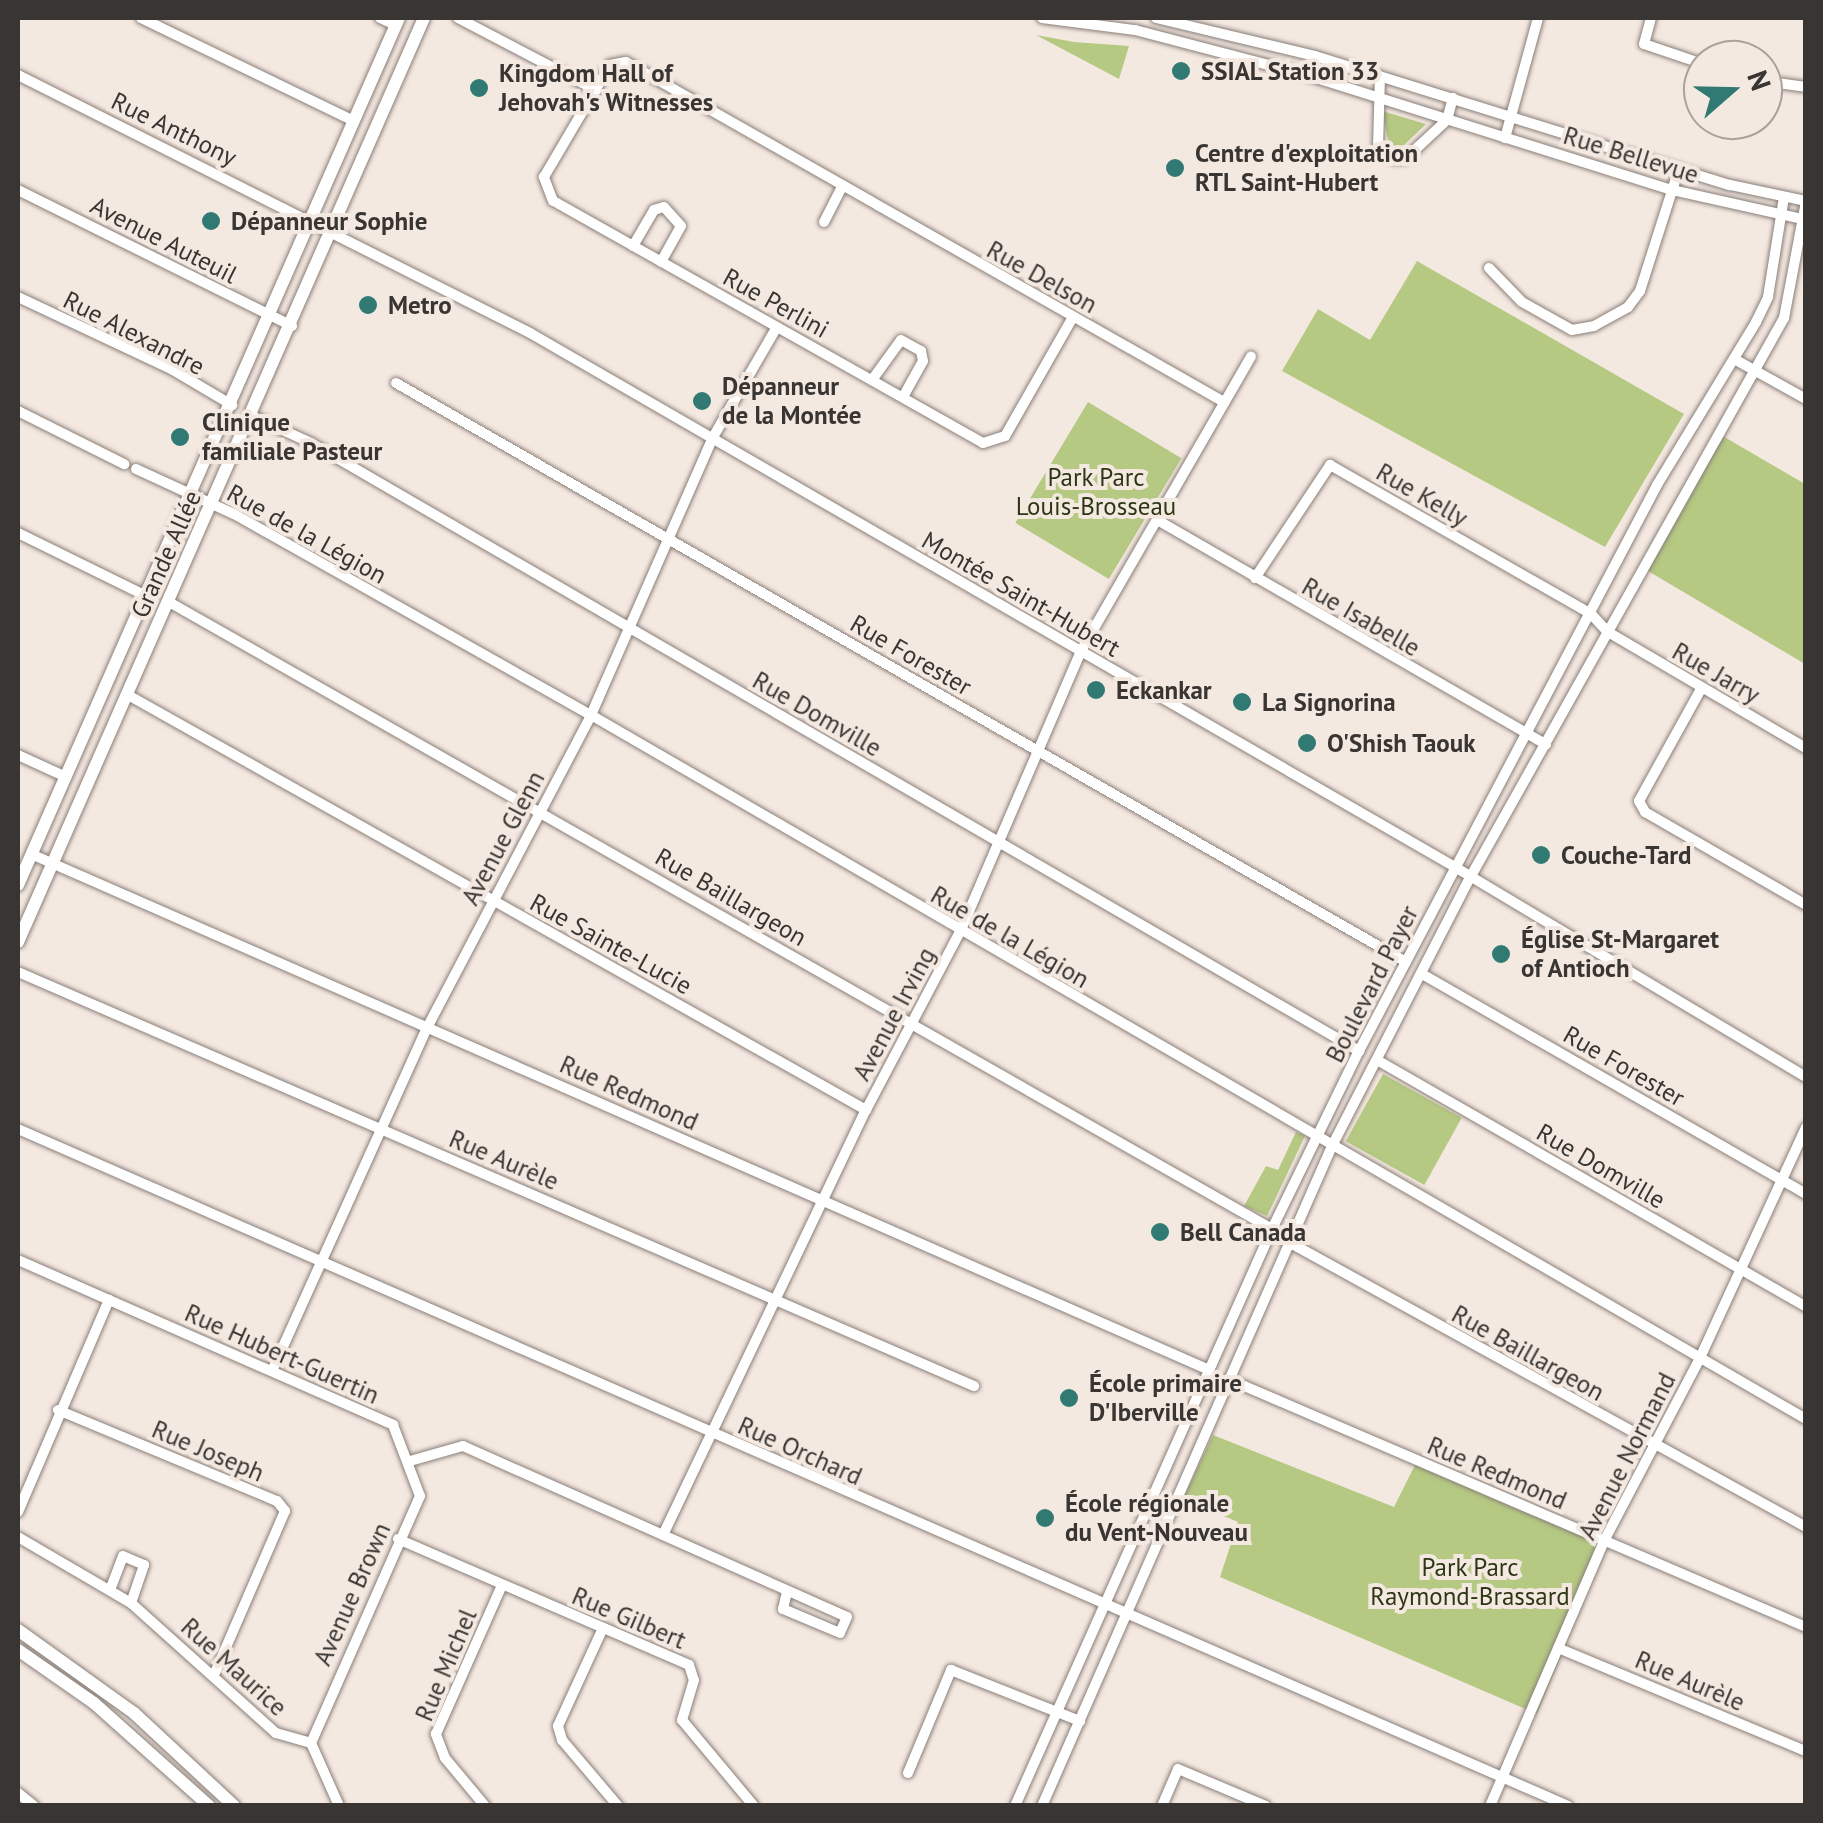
<!DOCTYPE html>
<meta charset="utf-8">
<style>
body{margin:0}
#map{position:relative;width:1823px;height:1823px;overflow:hidden;background:#f4e9e1;font-family:"PT Sans",sans-serif}
div>[style]{position:absolute}
[style*='--x']{left:calc(var(--x)*1px);top:calc(var(--y)*1px);width:calc(var(--w)*1px);rotate:calc(var(--a)*1deg)}
.green>*{inset:0;background:#b5c983;transform-origin:0 0}
.roads{filter:drop-shadow(0 0 2px #897f78) drop-shadow(0 0 2px #897f78)}
.minor>*{height:10px;margin:-5px;padding:0 5px;transform-origin:5px;border-radius:5px;background:#fff}
.major>*{height:12px;margin:-6px;padding:0 6px;transform-origin:6px;border-radius:6px;background:#fff}
.dots>*{width:28px;height:28px;translate:-50% -50%;box-sizing:border-box;border:5px solid #f4e9e1;border-radius:50%}
span{translate:-50% -50%;white-space:nowrap;text-align:center;line-height:1.15;-webkit-text-stroke:8px #f4e9e1;paint-order:stroke}
.poi-label{font-size:25px;color:#393532;font-weight:700}
.left{translate:0 -50%;text-align:left}
.street-label{font-size:25px;color:#393532}
.park-label{font-size:25px;color:#2e3715}
.frame{position:absolute;inset:0;border:20px solid #393532;pointer-events:none}
.north{position:absolute;left:1683px;top:40px;width:100px;height:100px;box-sizing:border-box;background:#f4e9e1;border:2px solid #a9a19b;border-radius:50%;rotate:70deg;font-size:28px;font-weight:700;line-height:40px;text-align:center;color:#393532}
.north::after{content:'';display:block;margin:auto;width:35px;height:45px;background:#317973;clip-path:polygon(50% 0,100% 100%,50% 72%,0 100%)}
</style>
<div id="map">
<div class="green">
<div style="clip-path:polygon(1036px 35px,1074px 42px,1129px 46px,1119px 79px)"></div>
<div style="clip-path:polygon(1382px 111px,1426px 124px,1401px 148px,1390px 149px)"></div>
<div style="clip-path:polygon(1417px 261px,1684px 414px,1605px 547px,1282px 371px,1318px 309px,1370px 340px)"></div>
<div style="left:1088px;top:402px;width:109px;height:141px;rotate:31deg"></div>
<div style="clip-path:polygon(1721px 435px,1805px 484px,1805px 664px,1648px 571px)"></div>
<div style="left:1383px;top:1074px;width:90px;height:77px;rotate:29deg"></div>
<div style="clip-path:polygon(1296px 1132px,1305px 1136px,1267px 1216px,1244px 1206px,1266px 1166px,1278px 1170px)"></div>
<div style="clip-path:polygon(1213px 1435px,1394px 1507px,1419px 1457px,1608px 1541px,1537px 1714px,1220px 1577px,1238px 1522px,1183px 1499px)"></div>
</div>
<div class="roads">
<div class="minor">
<div style="--x:141;--y:18;--w:237;--a:25.8"></div>
<div style="--x:380;--y:18;--w:17;--a:24"></div>
<div style="--x:458;--y:18;--w:156;--a:27.6"></div>
<div style="--x:1042;--y:18;--w:94;--a:7.4"></div>
<div style="--x:1135;--y:30;--w:181;--a:14.7"></div>
<div style="--x:1310;--y:76;--w:380;--a:17.5"></div>
<div style="--x:1672;--y:190;--w:137;--a:12.6"></div>
<div style="--x:1156;--y:18;--w:163;--a:13.4"></div>
<div style="--x:1315;--y:56;--w:435;--a:17.3"></div>
<div style="--x:1730;--y:185;--w:78;--a:11.9"></div>
<div style="--x:1651;--y:18;--w:27;--a:105"></div>
<div style="--x:1644;--y:44;--w:62;--a:18.7"></div>
<div style="--x:18;--y:75;--w:573;--a:26.74"></div>
<div style="--x:530;--y:333;--w:1068;--a:30"></div>
<div style="--x:1455;--y:867;--w:409;--a:30.9"></div>
<div style="--x:1380;--y:76;--w:72;--a:91.6"></div>
<div style="--x:1378;--y:148;--w:20;--a:33"></div>
<div style="--x:1395;--y:159;--w:11;--a:-5"></div>
<div style="--x:1406;--y:158;--w:56;--a:-42.8"></div>
<div style="--x:1447;--y:120;--w:23;--a:-75"></div>
<div style="--x:1763;--y:81;--w:43;--a:7.9"></div>
<div style="--x:1505;--y:138;--w:124;--a:-74.6"></div>
<div style="--x:18;--y:190;--w:306;--a:26.4"></div>
<div style="--x:824;--y:222;--w:38;--a:-63"></div>
<div style="--x:633;--y:246;--w:42;--a:-59.7"></div>
<div style="--x:654;--y:210;--w:10;--a:-17"></div>
<div style="--x:664;--y:207;--w:25;--a:48"></div>
<div style="--x:681;--y:226;--w:41;--a:119.1"></div>
<div style="--x:1489;--y:268;--w:47;--a:45.9"></div>
<div style="--x:1522;--y:302;--w:57;--a:29.2"></div>
<div style="--x:1572;--y:330;--w:22;--a:-10"></div>
<div style="--x:1594;--y:326;--w:39;--a:-29"></div>
<div style="--x:1628;--y:307;--w:20;--a:-53"></div>
<div style="--x:1640;--y:291;--w:128;--a:-72.3"></div>
<div style="--x:18;--y:297;--w:171;--a:25.2"></div>
<div style="--x:173;--y:370;--w:69;--a:30.7"></div>
<div style="--x:1073;--y:317;--w:137;--a:119.7"></div>
<div style="--x:1005;--y:436;--w:23;--a:162"></div>
<div style="--x:983;--y:443;--w:493;--a:-150.6"></div>
<div style="--x:553;--y:201;--w:26;--a:-111"></div>
<div style="--x:544;--y:177;--w:130;--a:-59.5"></div>
<div style="--x:610;--y:65;--w:16;--a:-11"></div>
<div style="--x:626;--y:62;--w:688;--a:29.62"></div>
<div style="--x:1736;--y:360;--w:80;--a:29.1"></div>
<div style="--x:872;--y:380;--w:49;--a:-54.1"></div>
<div style="--x:901;--y:340;--w:23;--a:29"></div>
<div style="--x:921;--y:351;--w:10;--a:79"></div>
<div style="--x:923;--y:361;--w:41;--a:119.1"></div>
<div style="--x:396;--y:383;--w:1164;--a:29.82"></div>
<div style="--x:18;--y:411;--w:119;--a:26.6"></div>
<div style="--x:252;--y:416;--w:65;--a:24.6"></div>
<div style="--x:311;--y:443;--w:1212;--a:30.12"></div>
<div style="--x:136;--y:469;--w:108;--a:24.7"></div>
<div style="--x:234;--y:514;--w:410;--a:29.4"></div>
<div style="--x:591;--y:715;--w:1404;--a:30.09"></div>
<div style="--x:1159;--y:521;--w:447;--a:30"></div>
<div style="--x:18;--y:533;--w:143;--a:26.2"></div>
<div style="--x:1255;--y:578;--w:136;--a:-56.4"></div>
<div style="--x:1330;--y:465;--w:301;--a:29.7"></div>
<div style="--x:1591;--y:614;--w:25;--a:47"></div>
<div style="--x:1608;--y:632;--w:229;--a:30.4"></div>
<div style="--x:169;--y:602;--w:1269;--a:29.62"></div>
<div style="--x:1701;--y:689;--w:128;--a:119"></div>
<div style="--x:1639;--y:801;--w:13;--a:61"></div>
<div style="--x:1645;--y:812;--w:186;--a:30"></div>
<div style="--x:128;--y:695;--w:847;--a:29.35"></div>
<div style="--x:18;--y:755;--w:53;--a:24.6"></div>
<div style="--x:31;--y:854;--w:1286;--a:23.65"></div>
<div style="--x:18;--y:972;--w:1042;--a:23.42"></div>
<div style="--x:1422;--y:974;--w:443;--a:29.8"></div>
<div style="--x:1377;--y:1060;--w:495;--a:29.9"></div>
<div style="--x:18;--y:1129;--w:1691;--a:23.59"></div>
<div style="--x:1285;--y:1240;--w:595;--a:28.85"></div>
<div style="--x:18;--y:1260;--w:410;--a:23.7"></div>
<div style="--x:393;--y:1425;--w:76;--a:69.2"></div>
<div style="--x:420;--y:1496;--w:270;--a:113.8"></div>
<div style="--x:272;--y:1371;--w:379;--a:-65.7"></div>
<div style="--x:428;--y:1026;--w:351;--a:-62.3"></div>
<div style="--x:591;--y:715;--w:301;--a:-66.3"></div>
<div style="--x:712;--y:439;--w:129;--a:-59.9"></div>
<div style="--x:1228;--y:1379;--w:629;--a:23.22"></div>
<div style="--x:58;--y:1410;--w:237;--a:22.6"></div>
<div style="--x:277;--y:1501;--w:13;--a:51"></div>
<div style="--x:285;--y:1511;--w:176;--a:113.4"></div>
<div style="--x:410;--y:1461;--w:55;--a:-15.8"></div>
<div style="--x:463;--y:1446;--w:420;--a:24"></div>
<div style="--x:847;--y:1617;--w:17;--a:114"></div>
<div style="--x:840;--y:1633;--w:62;--a:-157.2"></div>
<div style="--x:783;--y:1609;--w:17;--a:-77"></div>
<div style="--x:18;--y:1512;--w:231;--a:-66.8"></div>
<div style="--x:663;--y:1535;--w:471;--a:-64.5"></div>
<div style="--x:866;--y:1110;--w:201;--a:-62.2"></div>
<div style="--x:960;--y:932;--w:306;--a:-66.7"></div>
<div style="--x:1081;--y:651;--w:340;--a:-60"></div>
<div style="--x:18;--y:1537;--w:131;--a:30.3"></div>
<div style="--x:131;--y:1603;--w:195;--a:41.9"></div>
<div style="--x:276;--y:1733;--w:36;--a:16"></div>
<div style="--x:398;--y:1539;--w:317;--a:23.4"></div>
<div style="--x:689;--y:1665;--w:16;--a:72"></div>
<div style="--x:694;--y:1680;--w:42;--a:106.7"></div>
<div style="--x:682;--y:1720;--w:112;--a:50.1"></div>
<div style="--x:110;--y:1590;--w:36;--a:-69"></div>
<div style="--x:123;--y:1556;--w:23;--a:23"></div>
<div style="--x:144;--y:1565;--w:40;--a:108.9"></div>
<div style="--x:603;--y:1628;--w:108;--a:114.7"></div>
<div style="--x:558;--y:1726;--w:15;--a:74"></div>
<div style="--x:562;--y:1740;--w:87;--a:49.7"></div>
<div style="--x:1558;--y:1648;--w:269;--a:22.6"></div>
<div style="--x:311;--y:1743;--w:69;--a:66"></div>
<div style="--x:908;--y:1773;--w:112;--a:-67.3"></div>
<div style="--x:951;--y:1670;--w:139;--a:21.6"></div>
<div style="--x:18;--y:1793;--w:21;--a:39"></div>
<div style="--x:485;--y:1806;--w:62;--a:-129.8"></div>
<div style="--x:445;--y:1758;--w:26;--a:-111"></div>
<div style="--x:436;--y:1734;--w:163;--a:-66.1"></div>
<div style="--x:1015;--y:1806;--w:632;--a:-65.99"></div>
<div style="--x:1272;--y:1229;--w:198;--a:-64"></div>
<div style="--x:1359;--y:1051;--w:640;--a:-62.23"></div>
<div style="--x:1657;--y:485;--w:191;--a:-58.7"></div>
<div style="--x:1756;--y:322;--w:28;--a:-64"></div>
<div style="--x:1768;--y:297;--w:101;--a:-80.9"></div>
<div style="--x:1042;--y:1806;--w:721;--a:-66.28"></div>
<div style="--x:1332;--y:1146;--w:304;--a:-62.8"></div>
<div style="--x:1471;--y:876;--w:640;--a:-60.71"></div>
<div style="--x:1784;--y:318;--w:118;--a:-79.3"></div>
<div style="--x:1162;--y:1806;--w:40;--a:-66.6"></div>
<div style="--x:1178;--y:1769;--w:95;--a:22.8"></div>
<div style="--x:1490;--y:1806;--w:288;--a:-66.7"></div>
<div style="--x:1604;--y:1541;--w:204;--a:-62.3"></div>
<div style="--x:1699;--y:1360;--w:256;--a:-65.3"></div>
</div>
<div class="major">
<div style="--x:18;--y:885;--w:947;--a:-66.28"></div>
<div style="--x:18;--y:942;--w:1009;--a:-66.28"></div>
<div style="--x:18;--y:1630;--w:143;--a:35.6"></div>
<div style="--x:134;--y:1713;--w:137;--a:42.9"></div>
<div style="--x:18;--y:1650;--w:93;--a:34.9"></div>
<div style="--x:94;--y:1703;--w:154;--a:41.8"></div>
</div>
</div>
<div class="dots">
<div style="left:1181px;top:71px;background:#317973"></div>
<div style="left:479px;top:88px;background:#317973"></div>
<div style="left:1175px;top:168px;background:#317973"></div>
<div style="left:211px;top:221px;background:#317973"></div>
<div style="left:368px;top:305px;background:#317973"></div>
<div style="left:702px;top:401px;background:#317973"></div>
<div style="left:180px;top:437px;background:#317973"></div>
<div style="left:1096px;top:690px;background:#317973"></div>
<div style="left:1242px;top:702px;background:#317973"></div>
<div style="left:1307px;top:743px;background:#317973"></div>
<div style="left:1541px;top:855px;background:#317973"></div>
<div style="left:1501px;top:954px;background:#317973"></div>
<div style="left:1160px;top:1232px;background:#317973"></div>
<div style="left:1069px;top:1398px;background:#317973"></div>
<div style="left:1045px;top:1518px;background:#317973"></div>
</div>
<div class="poi-label">
<span class="left" style="left:1201px;top:71px">SSIAL Station 33</span>
<span class="left" style="left:499px;top:88px">Kingdom Hall of<br>Jehovah's Witnesses</span>
<span class="left" style="left:1195px;top:168px">Centre d'exploitation<br>RTL Saint-Hubert</span>
<span class="left" style="left:231px;top:221px">Dépanneur Sophie</span>
<span class="left" style="left:388px;top:305px">Metro</span>
<span class="left" style="left:722px;top:401px">Dépanneur<br>de la Montée</span>
<span class="left" style="left:202px;top:437px">Clinique<br>familiale Pasteur</span>
<span class="left" style="left:1116px;top:690px">Eckankar</span>
<span class="left" style="left:1262px;top:702px">La Signorina</span>
<span class="left" style="left:1327px;top:743px">O'Shish Taouk</span>
<span class="left" style="left:1561px;top:855px">Couche-Tard</span>
<span class="left" style="left:1521px;top:954px">Église St-Margaret<br>of Antioch</span>
<span class="left" style="left:1180px;top:1232px">Bell Canada</span>
<span class="left" style="left:1089px;top:1398px">École primaire<br>D'Iberville</span>
<span class="left" style="left:1065px;top:1518px">École régionale<br>du Vent-Nouveau</span>
</div>
<div class="street-label">
<span style="left:174px;top:129px;rotate:26deg">Rue Anthony</span>
<span style="left:1631px;top:155px;rotate:17deg">Rue Bellevue</span>
<span style="left:164px;top:240px;rotate:27deg">Avenue Auteuil</span>
<span style="left:1042px;top:277px;rotate:29deg">Rue Delson</span>
<span style="left:776px;top:303px;rotate:29deg">Rue Perlini</span>
<span style="left:134px;top:333px;rotate:27deg">Rue Alexandre</span>
<span style="left:1422px;top:495px;rotate:30deg">Rue Kelly</span>
<span style="left:307px;top:534px;rotate:29deg">Rue de la Légion</span>
<span style="left:166px;top:554px;rotate:-66deg">Grande Allée</span>
<span style="left:1021px;top:594px;rotate:30deg">Montée Saint-Hubert</span>
<span style="left:1361px;top:617px;rotate:30deg">Rue Isabelle</span>
<span style="left:911px;top:655px;rotate:30deg">Rue Forester</span>
<span style="left:1716px;top:673px;rotate:30deg">Rue Jarry</span>
<span style="left:817px;top:714px;rotate:30deg">Rue Domville</span>
<span style="left:503px;top:838px;rotate:-62deg">Avenue Glenn</span>
<span style="left:731px;top:897px;rotate:30deg">Rue Baillargeon</span>
<span style="left:1010px;top:937px;rotate:30deg">Rue de la Légion</span>
<span style="left:611px;top:944px;rotate:29deg">Rue Sainte-Lucie</span>
<span style="left:1372px;top:984px;rotate:-63deg">Boulevard Payer</span>
<span style="left:894px;top:1014px;rotate:-62deg">Avenue Irving</span>
<span style="left:1624px;top:1066px;rotate:30deg">Rue Forester</span>
<span style="left:629px;top:1093px;rotate:24deg">Rue Redmond</span>
<span style="left:504px;top:1160px;rotate:23deg">Rue Aurèle</span>
<span style="left:1601px;top:1166px;rotate:30deg">Rue Domville</span>
<span style="left:1528px;top:1353px;rotate:29deg">Rue Baillargeon</span>
<span style="left:282px;top:1354px;rotate:24deg">Rue Hubert-Guertin</span>
<span style="left:208px;top:1451px;rotate:23deg">Rue Joseph</span>
<span style="left:800px;top:1451px;rotate:24deg">Rue Orchard</span>
<span style="left:1627px;top:1456px;rotate:-63deg">Avenue Normand</span>
<span style="left:1497px;top:1473px;rotate:23deg">Rue Redmond</span>
<span style="left:352px;top:1594px;rotate:-66deg">Avenue Brown</span>
<span style="left:629px;top:1618px;rotate:23deg">Rue Gilbert</span>
<span style="left:446px;top:1665px;rotate:-67deg">Rue Michel</span>
<span style="left:234px;top:1667px;rotate:42deg">Rue Maurice</span>
<span style="left:1690px;top:1681px;rotate:23deg">Rue Aurèle</span>
</div>
<div class="park-label">
<span style="left:1096px;top:492px">Park Parc<br>Louis-Brosseau</span>
<span style="left:1470px;top:1582px">Park Parc<br>Raymond-Brassard</span>
</div>
<div class="frame"></div>
<div class="north">N</div>
</div>
